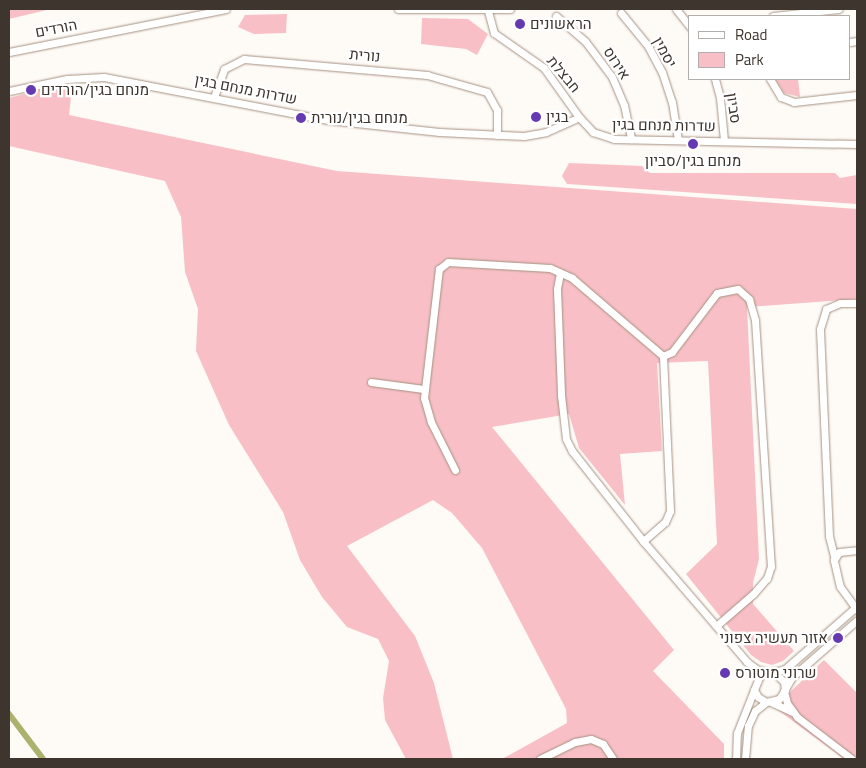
<!DOCTYPE html>
<meta charset="utf-8">
<style>
body{margin:0}
#map{position:relative;width:866px;height:768px;overflow:hidden;background:#fefaf6;font-family:"Titillium Web",Heebo,sans-serif}
div>[style]{position:absolute}
[style*='--x']{left:calc(var(--x)*1px);top:calc(var(--y)*1px);width:calc(var(--w)*1px);rotate:calc(var(--a)*1deg)}
.green>*{inset:0;background:#f8c0c6}
.canal>*{height:6px;margin:-3px;padding:0 3px;transform-origin:3px;border-radius:3px;background:#acb26d}
.roads{filter:drop-shadow(0 0 1px #a69180) drop-shadow(0 0 1px #a69180)}
.minor>*{height:7px;margin:-3.5px;padding:0 3.5px;transform-origin:3.5px;border-radius:3.5px;background:#fff}
.dots>*{width:14px;height:14px;translate:-50% -50%;box-sizing:border-box;border:2px solid #fff;border-radius:50%}
span{translate:-50% -50%;white-space:nowrap;text-align:center;line-height:1.15;-webkit-text-stroke:4.5px #fff;paint-order:stroke}
.poi-label{font-size:15px;color:#3d352e}
.left{translate:0 -50%;text-align:left}
.right{translate:-100% -50%;text-align:right}
.street-label{font-size:15px;color:#3d352e}
.frame{position:absolute;inset:0;border:10px solid #3d352e;pointer-events:none}
.legend{position:absolute;left:688px;top:15px;width:162px;height:65px;box-sizing:border-box;background:#fff;border:1px solid #b1aeab;margin:0;padding:6px 9px;list-style:none;font-size:15px;color:#3d352e}
.legend li{display:flex;align-items:center;gap:10px;height:25px}
.legend b{width:25px;border:1px solid #b1aeab}
</style>
<div id="map">
<div class="green">
<div style="clip-path:polygon(9px 9px,51px 9px,9px 19px)"></div>
<div style="clip-path:polygon(287px 14px,286px 33px,254px 34px,238px 27px,245px 15px)"></div>
<div style="clip-path:polygon(422px 18px,468px 19px,488px 34px,477px 55px,466px 49px,421px 44px)"></div>
<div style="clip-path:polygon(775px 79px,798px 79px,800px 97px,784px 93px)"></div>
<div style="clip-path:polygon(55px 86px,72px 88px,69px 115px,337px 171px,857px 209px,857px 299px,747px 307px,759px 559px,753px 583px,753px 604px,794px 651px,783px 661px,772px 665px,761px 662px,751px 655px,686px 574px,717px 544px,708px 361px,657px 363px,662px 451px,620px 454px,625px 505px,579px 448px,569px 414px,492px 427px,674px 650px,653px 671px,724px 744px,724px 759px,502px 759px,567px 723px,566px 709px,482px 548px,452px 513px,433px 500px,347px 546px,415px 636px,434px 683px,453px 759px,406px 759px,385px 720px,383px 698px,389px 661px,378px 639px,347px 627px,322px 597px,300px 560px,283px 512px,229px 425px,196px 351px,198px 309px,185px 272px,181px 217px,165px 181px,9px 146px,9px 98px)"></div>
<div style="clip-path:polygon(569px 163px,642px 166px,650px 173px,835px 173px,840px 178px,857px 175px,857px 204px,567px 184px,562px 176px)"></div>
<div style="clip-path:polygon(824px 660px,857px 693px,857px 759px,844px 759px,774px 707px)"></div>
</div>
<div class="canal">
<div style="--x:9;--y:714;--w:56;--a:52.9"></div>
</div>
<div class="roads">
<div class="minor">
<div style="--x:398;--y:9;--w:112;--a:0"></div>
<div style="--x:676;--y:9;--w:23;--a:52"></div>
<div style="--x:488;--y:11;--w:23;--a:75"></div>
<div style="--x:494;--y:33;--w:61;--a:35"></div>
<div style="--x:544;--y:68;--w:60;--a:54.5"></div>
<div style="--x:621;--y:13;--w:43;--a:50.7"></div>
<div style="--x:648;--y:46;--w:30;--a:62"></div>
<div style="--x:662;--y:72;--w:32;--a:72"></div>
<div style="--x:672;--y:102;--w:38;--a:81"></div>
<div style="--x:556;--y:16;--w:38;--a:41"></div>
<div style="--x:585;--y:41;--w:45;--a:53.1"></div>
<div style="--x:612;--y:77;--w:30;--a:67"></div>
<div style="--x:624;--y:105;--w:35;--a:78"></div>
<div style="--x:773;--y:16;--w:66;--a:-6.1"></div>
<div style="--x:850;--y:42;--w:7;--a:-8"></div>
<div style="--x:9;--y:52;--w:221;--a:-11.2"></div>
<div style="--x:715;--y:79;--w:20;--a:75"></div>
<div style="--x:720;--y:98;--w:42;--a:84.6"></div>
<div style="--x:770;--y:79;--w:21;--a:59"></div>
<div style="--x:781;--y:97;--w:14;--a:21"></div>
<div style="--x:794;--y:102;--w:63;--a:-6.3"></div>
<div style="--x:9;--y:91;--w:59;--a:-11.7"></div>
<div style="--x:67;--y:79;--w:37;--a:-3"></div>
<div style="--x:104;--y:77;--w:228;--a:10.9"></div>
<div style="--x:328;--y:120;--w:112;--a:6.2"></div>
<div style="--x:439;--y:132;--w:85;--a:2.7"></div>
<div style="--x:524;--y:136;--w:22;--a:-10"></div>
<div style="--x:546;--y:132;--w:36;--a:-24"></div>
<div style="--x:579;--y:117;--w:21;--a:47"></div>
<div style="--x:593;--y:132;--w:22;--a:18"></div>
<div style="--x:614;--y:139;--w:243;--a:1.2"></div>
<div style="--x:214;--y:97;--w:30;--a:-70"></div>
<div style="--x:224;--y:69;--w:22;--a:-27"></div>
<div style="--x:244;--y:59;--w:184;--a:5"></div>
<div style="--x:427;--y:75;--w:62;--a:15.8"></div>
<div style="--x:487;--y:92;--w:21;--a:61"></div>
<div style="--x:497;--y:110;--w:25;--a:90"></div>
<div style="--x:560;--y:273;--w:16;--a:101"></div>
<div style="--x:557;--y:289;--w:106;--a:87.8"></div>
<div style="--x:561;--y:395;--w:44;--a:83.5"></div>
<div style="--x:566;--y:439;--w:13;--a:63"></div>
<div style="--x:572;--y:451;--w:115;--a:51.7"></div>
<div style="--x:643;--y:541;--w:160;--a:49.3"></div>
<div style="--x:747;--y:662;--w:14;--a:36"></div>
<div style="--x:758;--y:670;--w:11;--a:10"></div>
<div style="--x:663;--y:356;--w:10;--a:-24"></div>
<div style="--x:672;--y:352;--w:74;--a:-52.7"></div>
<div style="--x:717;--y:293;--w:21;--a:-11"></div>
<div style="--x:738;--y:289;--w:15;--a:42"></div>
<div style="--x:749;--y:299;--w:22;--a:74"></div>
<div style="--x:755;--y:320;--w:247;--a:86.3"></div>
<div style="--x:771;--y:566;--w:13;--a:108"></div>
<div style="--x:767;--y:578;--w:21;--a:131"></div>
<div style="--x:753;--y:594;--w:49;--a:139.1"></div>
<div style="--x:371;--y:382;--w:53;--a:7.5"></div>
<div style="--x:455;--y:470;--w:54;--a:-116.6"></div>
<div style="--x:431;--y:422;--w:25;--a:-106"></div>
<div style="--x:424;--y:398;--w:130;--a:-83.4"></div>
<div style="--x:439;--y:269;--w:11;--a:-38"></div>
<div style="--x:448;--y:262;--w:102;--a:3.4"></div>
<div style="--x:550;--y:268;--w:24;--a:24"></div>
<div style="--x:572;--y:278;--w:120;--a:40.6"></div>
<div style="--x:663;--y:356;--w:155;--a:87.4"></div>
<div style="--x:670;--y:511;--w:12;--a:114"></div>
<div style="--x:665;--y:522;--w:29;--a:139"></div>
<div style="--x:834;--y:556;--w:21;--a:-104"></div>
<div style="--x:829;--y:536;--w:207;--a:-92.5"></div>
<div style="--x:820;--y:329;--w:21;--a:-73"></div>
<div style="--x:826;--y:309;--w:15;--a:-23"></div>
<div style="--x:840;--y:303;--w:17;--a:0"></div>
<div style="--x:857;--y:610;--w:29;--a:-126"></div>
<div style="--x:840;--y:587;--w:28;--a:-103"></div>
<div style="--x:834;--y:560;--w:9;--a:-58"></div>
<div style="--x:839;--y:552;--w:18;--a:-6"></div>
<div style="--x:774;--y:672;--w:14;--a:45"></div>
<div style="--x:784;--y:682;--w:8;--a:83"></div>
<div style="--x:785;--y:690;--w:11;--a:124"></div>
<div style="--x:779;--y:699;--w:13;--a:167"></div>
<div style="--x:766;--y:702;--w:9;--a:-148"></div>
<div style="--x:758;--y:697;--w:8;--a:-120"></div>
<div style="--x:754;--y:690;--w:16;--a:-68"></div>
<div style="--x:760;--y:675;--w:26;--a:-13"></div>
<div style="--x:785;--y:669;--w:96;--a:-41.2"></div>
<div style="--x:785;--y:689;--w:14;--a:-60"></div>
<div style="--x:792;--y:677;--w:86;--a:-41.2"></div>
<div style="--x:784;--y:691;--w:12;--a:76"></div>
<div style="--x:787;--y:703;--w:17;--a:54"></div>
<div style="--x:797;--y:717;--w:69;--a:37.4"></div>
<div style="--x:771;--y:702;--w:23;--a:25"></div>
<div style="--x:540;--y:759;--w:39;--a:-26"></div>
<div style="--x:575;--y:742;--w:16;--a:-11"></div>
<div style="--x:591;--y:739;--w:13;--a:23"></div>
<div style="--x:603;--y:744;--w:18;--a:56"></div>
<div style="--x:736;--y:759;--w:26;--a:-88"></div>
<div style="--x:737;--y:733;--w:46;--a:-68.4"></div>
<div style="--x:745;--y:759;--w:33;--a:-85"></div>
<div style="--x:748;--y:726;--w:17;--a:-65"></div>
<div style="--x:755;--y:711;--w:14;--a:-39"></div>
</div>
</div>
<div class="dots">
<div style="left:520px;top:24px;background:#6439b1"></div>
<div style="left:31px;top:90px;background:#6439b1"></div>
<div style="left:536px;top:117px;background:#6439b1"></div>
<div style="left:301px;top:118px;background:#6439b1"></div>
<div style="left:693px;top:144px;background:#6439b1"></div>
<div style="left:838px;top:638px;background:#6439b1"></div>
<div style="left:725px;top:673px;background:#6439b1"></div>
</div>
<div class="poi-label">
<span class="left" style="left:530px;top:24px">הראשונים</span>
<span class="left" style="left:41px;top:90px">מנחם בגין/הורדים</span>
<span class="left" style="left:546px;top:117px">בגין</span>
<span class="left" style="left:311px;top:118px">מנחם בגין/נורית</span>
<span style="left:693px;top:161px">מנחם בגין/סביון</span>
<span class="right" style="left:828px;top:638px">אזור תעשיה צפוני</span>
<span class="left" style="left:735px;top:673px">שרוני מוטורס</span>
</div>
<div class="street-label">
<span style="left:56px;top:28px;rotate:-11deg">הורדים</span>
<span style="left:665px;top:52px;rotate:61deg">יסמין</span>
<span style="left:365px;top:55px;rotate:5deg">נורית</span>
<span style="left:617px;top:63px;rotate:57deg">אירוס</span>
<span style="left:564px;top:74px;rotate:50deg">חבצלת</span>
<span style="left:246px;top:89px;rotate:11deg">שדרות מנחם בגין</span>
<span style="left:734px;top:108px;rotate:82deg">סביון</span>
<span style="left:664px;top:125px;rotate:1deg">שדרות מנחם בגין</span>
</div>
<div class="frame"></div>
<ul class="legend">
<li><b style="height:6px;background:#fff"></b>Road</li>
<li><b style="height:14px;background:#f8c0c6"></b>Park</li>
</ul>
</div>
